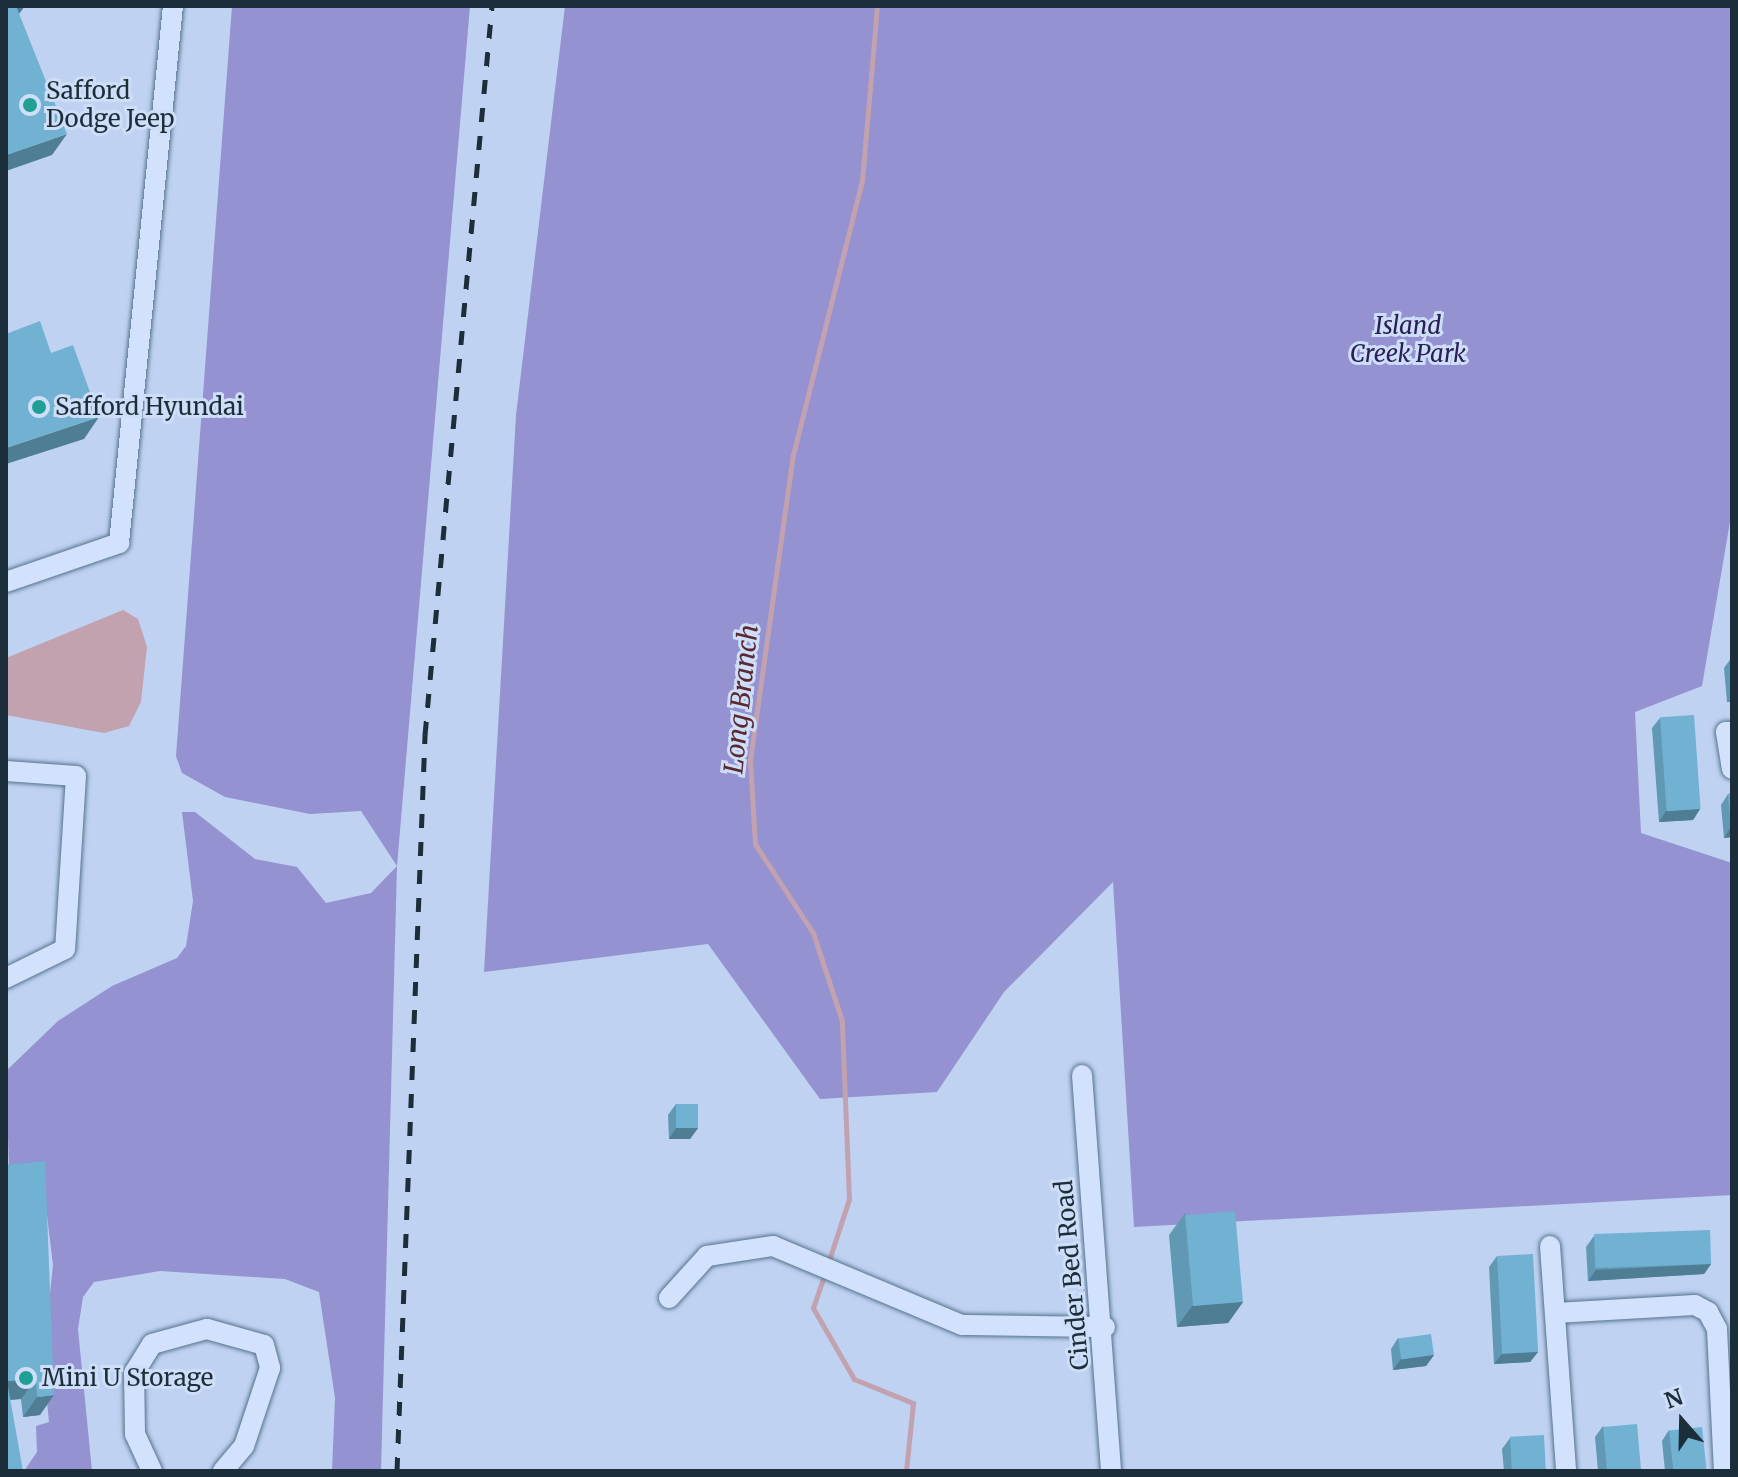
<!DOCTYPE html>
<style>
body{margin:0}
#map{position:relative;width:1738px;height:1477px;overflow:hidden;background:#bfd2f2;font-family:Merriweather,serif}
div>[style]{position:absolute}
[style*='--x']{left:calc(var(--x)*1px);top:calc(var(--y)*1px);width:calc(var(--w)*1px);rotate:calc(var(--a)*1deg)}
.green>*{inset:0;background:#9492d0}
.water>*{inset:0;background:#c3a2af}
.stream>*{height:5px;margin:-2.5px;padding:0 2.5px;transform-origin:2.5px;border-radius:2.5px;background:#c3a2af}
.roads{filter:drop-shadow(0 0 2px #56738c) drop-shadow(0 0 2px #56738c)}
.minor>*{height:20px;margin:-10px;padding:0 10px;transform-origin:10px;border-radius:10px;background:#d3e2fc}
.rail>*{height:5px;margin-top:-2.5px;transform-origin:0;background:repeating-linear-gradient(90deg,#1b2e3a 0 14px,transparent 0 28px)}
.wall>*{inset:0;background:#6199b5}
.shaded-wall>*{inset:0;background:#4f7d94}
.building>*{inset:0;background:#71b2d3;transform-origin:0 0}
.dots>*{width:22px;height:22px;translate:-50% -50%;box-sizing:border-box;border:4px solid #cfdef8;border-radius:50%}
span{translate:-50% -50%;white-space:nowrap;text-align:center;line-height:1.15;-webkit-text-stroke:6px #cfdef8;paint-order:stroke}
.poi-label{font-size:24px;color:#1b2e3a}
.left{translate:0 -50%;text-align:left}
.park-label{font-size:24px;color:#2a2058;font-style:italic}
.street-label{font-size:24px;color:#1b2e3a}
.water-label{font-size:26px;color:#5b2930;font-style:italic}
.frame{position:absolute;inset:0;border:8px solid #1b2e3a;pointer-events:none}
.north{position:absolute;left:1642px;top:1381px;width:80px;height:80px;-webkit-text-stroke:6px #cfdef8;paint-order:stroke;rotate:340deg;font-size:22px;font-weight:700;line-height:32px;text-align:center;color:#1b2e3a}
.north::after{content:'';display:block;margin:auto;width:28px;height:36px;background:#1b2e3a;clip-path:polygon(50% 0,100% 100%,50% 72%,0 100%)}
</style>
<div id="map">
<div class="green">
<div style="clip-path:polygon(232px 6px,470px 6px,397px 866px,381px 1471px,332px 1471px,335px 1398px,319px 1292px,285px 1279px,160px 1271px,94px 1282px,83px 1297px,78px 1329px,92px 1471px,24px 1471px,37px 1452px,36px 1426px,49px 1422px,43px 1361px,53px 1265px,41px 1166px,9px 1169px,6px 1071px,58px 1021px,112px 986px,177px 958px,186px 946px,193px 901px,182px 812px,195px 812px,255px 859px,297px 867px,326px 903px,371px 893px,397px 866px,361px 811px,310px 814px,225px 797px,182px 773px,176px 756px)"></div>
<div style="clip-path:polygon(565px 6px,1732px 6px,1732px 510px,1702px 686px,1635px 712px,1641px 833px,1732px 863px,1732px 1195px,1134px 1227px,1113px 882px,1004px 992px,937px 1092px,820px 1099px,708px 944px,484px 972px,516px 415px)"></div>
</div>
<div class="water">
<div style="clip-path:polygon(123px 610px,138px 619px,147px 647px,141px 702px,129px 726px,104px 733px,6px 715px,6px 658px)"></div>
</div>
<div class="stream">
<div style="--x:828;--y:1263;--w:67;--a:-71.8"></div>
<div style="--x:849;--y:1199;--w:178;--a:-92.3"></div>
<div style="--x:842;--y:1021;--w:93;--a:-108.2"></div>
<div style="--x:813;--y:933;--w:106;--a:-123.1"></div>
<div style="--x:755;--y:844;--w:84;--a:-93.4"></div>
<div style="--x:750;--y:760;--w:308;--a:-82"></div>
<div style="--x:793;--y:455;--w:283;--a:-75.9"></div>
<div style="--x:862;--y:181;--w:176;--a:-85.1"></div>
<div style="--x:825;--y:1273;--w:37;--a:109"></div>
<div style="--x:813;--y:1308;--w:82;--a:60"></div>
<div style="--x:854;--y:1379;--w:64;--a:22.1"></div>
<div style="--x:913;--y:1403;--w:68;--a:95.9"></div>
</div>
<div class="roads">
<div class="minor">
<div style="--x:6;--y:582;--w:120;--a:-19"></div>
<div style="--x:119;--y:543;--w:540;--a:-84.26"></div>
<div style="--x:1732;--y:732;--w:6;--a:180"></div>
<div style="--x:1726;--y:732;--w:37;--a:81"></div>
<div style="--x:6;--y:771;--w:70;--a:4.1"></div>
<div style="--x:76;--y:776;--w:173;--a:93.6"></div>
<div style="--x:65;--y:949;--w:66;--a:153.8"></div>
<div style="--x:1082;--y:1075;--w:397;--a:85.8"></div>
<div style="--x:1550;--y:1246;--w:226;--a:85.9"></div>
<div style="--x:669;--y:1298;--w:57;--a:-47.9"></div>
<div style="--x:707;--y:1256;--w:67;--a:-8.6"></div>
<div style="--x:773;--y:1246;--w:205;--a:22.7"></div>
<div style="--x:962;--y:1325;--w:143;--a:0.8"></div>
<div style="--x:1555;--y:1313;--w:140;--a:-3.3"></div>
<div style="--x:1695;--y:1305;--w:15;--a:28"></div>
<div style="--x:1708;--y:1312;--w:19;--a:62"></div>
<div style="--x:1717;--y:1329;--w:142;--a:87.2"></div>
<div style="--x:152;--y:1471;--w:41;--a:-114.7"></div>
<div style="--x:135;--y:1434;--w:61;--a:-90.9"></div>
<div style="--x:134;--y:1373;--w:34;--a:-58"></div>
<div style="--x:152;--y:1344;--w:57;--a:-15.3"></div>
<div style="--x:207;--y:1329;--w:59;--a:15.7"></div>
<div style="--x:264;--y:1345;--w:24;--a:75"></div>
<div style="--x:270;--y:1368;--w:82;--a:108.4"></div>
<div style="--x:244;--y:1446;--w:33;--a:130"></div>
</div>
</div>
<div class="rail">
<div style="--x:397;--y:1471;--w:737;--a:-87.82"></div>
<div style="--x:425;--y:735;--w:732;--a:-84.75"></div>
</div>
<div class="wall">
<div style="clip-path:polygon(1732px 657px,1732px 702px,1727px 702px,1724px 668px)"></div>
<div style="clip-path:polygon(1660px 718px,1700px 809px,1693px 820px,1659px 822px,1652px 728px)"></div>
<div style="clip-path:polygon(1732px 793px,1732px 837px,1724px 838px,1721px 805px,1728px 794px)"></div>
<div style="clip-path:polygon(676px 1104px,698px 1128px,690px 1139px,669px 1139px,668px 1115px)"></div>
<div style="clip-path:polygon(45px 1161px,40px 1415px,23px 1417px,21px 1399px,10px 1400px,6px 1471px,6px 1165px)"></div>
<div style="clip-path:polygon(1185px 1213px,1243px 1302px,1228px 1323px,1177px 1327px,1169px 1235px)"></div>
<div style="clip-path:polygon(1594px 1236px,1711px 1264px,1704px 1274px,1588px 1281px,1586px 1247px)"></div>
<div style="clip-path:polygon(1497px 1256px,1538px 1352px,1530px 1362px,1494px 1364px,1489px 1267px)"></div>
<div style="clip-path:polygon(1398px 1338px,1434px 1355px,1426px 1366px,1393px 1370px,1391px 1349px)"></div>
<div style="clip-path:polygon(1603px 1426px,1641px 1471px,1598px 1471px,1595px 1437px)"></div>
<div style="clip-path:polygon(1669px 1430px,1707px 1471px,1665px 1471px,1662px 1441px)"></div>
<div style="clip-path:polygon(1510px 1438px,1546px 1471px,1504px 1471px,1502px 1449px)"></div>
</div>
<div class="shaded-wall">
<div style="clip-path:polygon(16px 6px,25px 6px,13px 22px)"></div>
<div style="clip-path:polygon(67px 134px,52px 155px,6px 171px,6px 155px)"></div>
<div style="clip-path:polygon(99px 417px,84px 439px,6px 464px,6px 448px)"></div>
<div style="clip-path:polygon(1700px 809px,1693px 820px,1659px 822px,1666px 811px)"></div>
<div style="clip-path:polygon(1731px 827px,1732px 837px,1724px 838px)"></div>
<div style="clip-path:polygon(676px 1128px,698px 1128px,690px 1139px,669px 1139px)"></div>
<div style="clip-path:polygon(1711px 1264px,1704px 1274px,1588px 1281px,1596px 1270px)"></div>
<div style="clip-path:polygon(1243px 1302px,1228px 1323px,1177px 1327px,1192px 1306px)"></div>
<div style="clip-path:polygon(1538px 1352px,1530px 1362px,1494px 1364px,1502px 1354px)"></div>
<div style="clip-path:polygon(1434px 1355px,1426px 1366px,1393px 1370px,1401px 1359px)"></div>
<div style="clip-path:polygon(36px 1379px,21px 1399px,6px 1400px,7px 1381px)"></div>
<div style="clip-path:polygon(54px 1395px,40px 1415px,23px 1417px,37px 1397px)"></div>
</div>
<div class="building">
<div style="clip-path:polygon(6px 6px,16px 6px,67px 134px,6px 155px)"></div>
<div style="clip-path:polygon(40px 321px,51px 353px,73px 345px,99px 417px,6px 448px,6px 334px)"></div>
<div style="left:1694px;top:715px;width:94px;height:34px;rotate:86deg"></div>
<div style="clip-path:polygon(1732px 793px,1732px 827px,1731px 827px,1728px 794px)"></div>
<div style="left:676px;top:1104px;width:22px;height:24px"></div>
<div style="clip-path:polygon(45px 1161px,54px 1395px,37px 1397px,36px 1379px,7px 1381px,23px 1471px,6px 1471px,6px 1165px)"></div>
<div style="left:1235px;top:1211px;width:91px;height:50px;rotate:85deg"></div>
<div style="left:1710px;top:1230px;width:34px;height:116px;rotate:88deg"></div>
<div style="left:1533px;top:1254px;width:98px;height:36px;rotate:87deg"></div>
<div style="left:1431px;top:1334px;width:21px;height:33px;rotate:82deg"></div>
<div style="left:1637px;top:1424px;width:47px;height:34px;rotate:85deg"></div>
<div style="left:1702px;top:1427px;width:44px;height:33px;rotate:84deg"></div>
<div style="left:1544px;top:1435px;width:36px;height:34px;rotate:87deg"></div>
</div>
<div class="dots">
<div style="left:30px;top:105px;background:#20a095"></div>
<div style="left:39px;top:407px;background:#20a095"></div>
<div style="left:26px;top:1378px;background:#20a095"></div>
</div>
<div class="poi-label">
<span class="left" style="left:46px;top:105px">Safford<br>Dodge Jeep</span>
<span class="left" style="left:55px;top:407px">Safford Hyundai</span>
<span class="left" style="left:42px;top:1378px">Mini U Storage</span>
</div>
<div class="park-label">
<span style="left:1408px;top:340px">Island<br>Creek Park</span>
</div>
<div class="street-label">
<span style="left:1072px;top:1275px;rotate:-95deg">Cinder Bed Road</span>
</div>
<div class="water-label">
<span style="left:741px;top:699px;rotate:-84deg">Long Branch</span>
</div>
<div class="frame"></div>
<div class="north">N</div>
</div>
